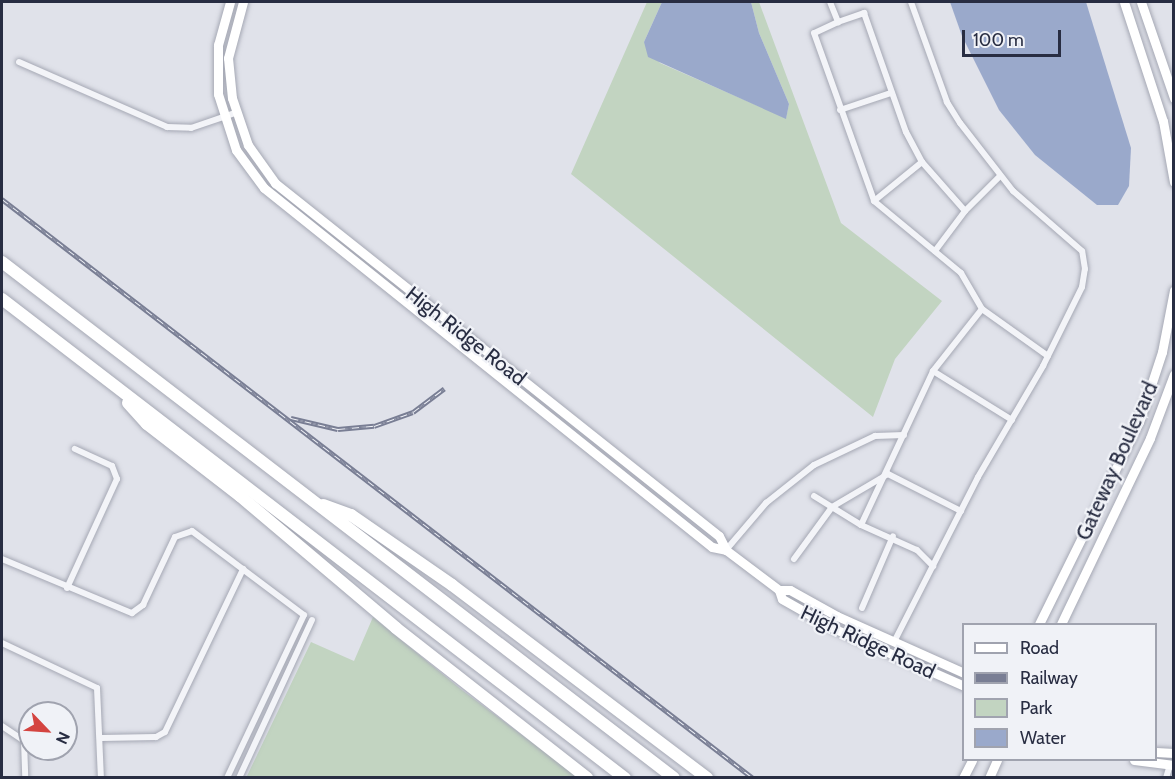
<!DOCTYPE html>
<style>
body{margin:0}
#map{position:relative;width:1175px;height:779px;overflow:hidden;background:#e0e2ea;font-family:Cabin,sans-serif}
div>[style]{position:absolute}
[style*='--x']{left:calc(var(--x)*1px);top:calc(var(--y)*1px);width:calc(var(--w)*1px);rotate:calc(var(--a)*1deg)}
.green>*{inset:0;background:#c2d4c1}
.water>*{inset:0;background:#9aa9cb}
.roads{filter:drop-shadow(0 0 2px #a5a8b4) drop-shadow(0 0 2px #a5a8b4)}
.street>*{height:6px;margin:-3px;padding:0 3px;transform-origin:3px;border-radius:3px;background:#f3f4f8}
.secondary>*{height:9px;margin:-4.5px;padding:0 4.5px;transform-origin:4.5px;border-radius:4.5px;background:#fff}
.highway>*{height:12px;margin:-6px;padding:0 6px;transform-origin:6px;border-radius:6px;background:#fff}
.rail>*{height:4.5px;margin-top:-2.25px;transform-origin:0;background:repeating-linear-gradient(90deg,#f0f2f7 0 7px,#797e94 0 14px);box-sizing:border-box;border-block:2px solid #797e94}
span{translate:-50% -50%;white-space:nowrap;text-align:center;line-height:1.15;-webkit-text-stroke:4.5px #f0f2f7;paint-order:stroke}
.street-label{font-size:21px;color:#282d42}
.frame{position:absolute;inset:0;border:3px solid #282d42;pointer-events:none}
.legend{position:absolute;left:962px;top:623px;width:195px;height:138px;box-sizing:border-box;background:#f0f2f7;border:2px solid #a0a3af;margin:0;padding:8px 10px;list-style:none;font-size:18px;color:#282d42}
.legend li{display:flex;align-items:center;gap:12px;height:30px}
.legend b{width:30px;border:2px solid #a0a3af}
.north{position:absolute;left:18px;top:701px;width:60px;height:60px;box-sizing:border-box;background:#f0f2f7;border:2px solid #a0a3af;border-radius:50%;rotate:115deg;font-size:16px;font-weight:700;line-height:24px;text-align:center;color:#282d42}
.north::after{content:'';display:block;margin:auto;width:21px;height:27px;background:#d44440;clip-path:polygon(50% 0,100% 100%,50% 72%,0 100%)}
.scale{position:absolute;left:962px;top:30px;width:99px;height:27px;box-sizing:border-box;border:3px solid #282d42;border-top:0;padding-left:8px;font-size:18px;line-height:21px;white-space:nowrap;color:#282d42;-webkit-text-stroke:4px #f0f2f7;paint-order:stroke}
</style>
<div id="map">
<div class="green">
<div style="clip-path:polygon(647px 2px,662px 2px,644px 42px,660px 63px,786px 118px,789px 104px,759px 33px,751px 2px,759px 2px,841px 223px,942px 301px,895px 359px,873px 417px,571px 174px)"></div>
<div style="clip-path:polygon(373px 617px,462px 690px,578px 777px,246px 778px,311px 642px,354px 661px)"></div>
</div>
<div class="water">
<div style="clip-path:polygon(662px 2px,751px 2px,759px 33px,789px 104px,786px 119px,648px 57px,644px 42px)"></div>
<div style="clip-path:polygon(950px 2px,1086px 2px,1131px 148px,1129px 186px,1118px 205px,1097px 205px,1035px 155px,999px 110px,962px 36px)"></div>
</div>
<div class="roads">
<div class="street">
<div style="--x:830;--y:2;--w:22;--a:68"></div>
<div style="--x:838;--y:22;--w:26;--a:155"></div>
<div style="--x:814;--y:33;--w:178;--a:70.3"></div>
<div style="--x:874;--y:201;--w:113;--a:39.6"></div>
<div style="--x:961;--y:273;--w:42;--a:59.7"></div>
<div style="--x:982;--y:309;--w:81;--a:35.5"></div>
<div style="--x:838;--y:22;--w:28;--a:-19"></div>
<div style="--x:864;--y:13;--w:126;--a:70.6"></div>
<div style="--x:906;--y:132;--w:34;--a:62"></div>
<div style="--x:922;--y:162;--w:65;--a:48.7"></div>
<div style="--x:19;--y:62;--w:162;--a:23.7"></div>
<div style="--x:167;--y:127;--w:24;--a:2"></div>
<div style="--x:191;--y:128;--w:46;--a:-18.8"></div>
<div style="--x:840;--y:110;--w:54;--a:-18.4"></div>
<div style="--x:874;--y:201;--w:62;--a:-39.1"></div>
<div style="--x:935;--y:251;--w:50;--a:-53.1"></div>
<div style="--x:965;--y:211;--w:49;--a:-45"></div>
<div style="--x:933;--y:371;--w:93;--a:31.8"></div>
<div style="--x:814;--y:496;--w:55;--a:31.7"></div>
<div style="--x:861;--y:525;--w:61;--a:24.1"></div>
<div style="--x:917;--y:550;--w:23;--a:45"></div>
<div style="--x:861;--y:525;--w:170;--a:-64.9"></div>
<div style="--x:933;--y:371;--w:79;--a:-51.7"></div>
<div style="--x:726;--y:550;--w:62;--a:-49.6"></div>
<div style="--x:766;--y:503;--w:61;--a:-38.4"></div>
<div style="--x:814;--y:465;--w:68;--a:-25.4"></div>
<div style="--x:875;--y:436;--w:29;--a:-2"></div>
<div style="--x:2;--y:559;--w:141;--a:22.6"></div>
<div style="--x:132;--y:613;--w:14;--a:-36"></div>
<div style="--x:143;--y:605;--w:75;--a:-64.8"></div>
<div style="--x:175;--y:537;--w:18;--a:-19"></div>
<div style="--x:192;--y:531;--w:140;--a:36.9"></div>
<div style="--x:304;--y:615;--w:180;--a:115.3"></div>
<div style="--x:794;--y:559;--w:64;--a:-53.8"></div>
<div style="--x:832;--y:507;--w:65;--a:-30.5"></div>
<div style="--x:888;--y:474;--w:82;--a:26.9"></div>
<div style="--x:67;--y:588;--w:120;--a:-65.4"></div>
<div style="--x:117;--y:479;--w:14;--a:-111"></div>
<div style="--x:112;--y:466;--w:41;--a:-155.3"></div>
<div style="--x:862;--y:608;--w:78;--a:-66.7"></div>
<div style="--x:894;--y:642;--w:185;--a:-63"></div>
<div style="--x:978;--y:477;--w:129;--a:-59.6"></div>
<div style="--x:1043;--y:366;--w:88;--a:-63.7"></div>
<div style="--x:1082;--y:287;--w:18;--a:-81"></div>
<div style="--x:1085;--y:269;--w:18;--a:-99"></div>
<div style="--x:1082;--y:251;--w:91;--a:-139"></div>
<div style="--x:1013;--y:191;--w:86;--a:-127.9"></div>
<div style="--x:960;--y:123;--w:25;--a:-122"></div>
<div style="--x:947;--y:102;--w:106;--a:-109.8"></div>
<div style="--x:2;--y:643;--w:105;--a:25.3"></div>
<div style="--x:97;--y:688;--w:90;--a:87.5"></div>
<div style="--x:2;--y:726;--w:27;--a:34"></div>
<div style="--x:24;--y:741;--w:37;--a:88"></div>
<div style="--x:101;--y:738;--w:55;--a:-1"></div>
<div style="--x:156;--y:737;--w:10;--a:-29"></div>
<div style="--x:165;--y:732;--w:181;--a:-64.4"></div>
<div style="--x:239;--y:778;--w:174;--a:-65.2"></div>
<div style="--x:1166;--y:778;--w:14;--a:-73"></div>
</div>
<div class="secondary">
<div style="--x:230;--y:2;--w:45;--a:105.6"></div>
<div style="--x:218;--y:45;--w:49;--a:90"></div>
<div style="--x:218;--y:94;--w:59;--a:72.2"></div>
<div style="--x:236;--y:150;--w:47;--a:53.6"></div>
<div style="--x:264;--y:188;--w:574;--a:38.71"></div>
<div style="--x:712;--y:547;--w:14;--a:12"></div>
<div style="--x:243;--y:2;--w:58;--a:105"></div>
<div style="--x:228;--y:58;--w:40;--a:84.3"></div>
<div style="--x:232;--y:98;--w:50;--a:71.2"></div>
<div style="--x:248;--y:145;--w:47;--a:54.6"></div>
<div style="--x:275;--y:183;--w:567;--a:38.49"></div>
<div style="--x:719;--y:536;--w:16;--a:63"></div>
<div style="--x:726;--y:550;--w:66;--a:37"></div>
<div style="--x:779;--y:590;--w:9;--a:72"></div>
<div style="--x:782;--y:599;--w:61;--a:29.5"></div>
<div style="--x:835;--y:629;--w:141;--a:23.8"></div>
<div style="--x:1124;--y:2;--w:125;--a:71.9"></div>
<div style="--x:1163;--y:121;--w:62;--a:79.8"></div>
<div style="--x:1141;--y:2;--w:102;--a:71"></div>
<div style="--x:779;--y:590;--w:11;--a:0"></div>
<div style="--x:790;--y:590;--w:54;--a:29"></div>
<div style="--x:837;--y:616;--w:139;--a:24.2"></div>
<div style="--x:1039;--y:624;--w:225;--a:-63.7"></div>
<div style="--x:1139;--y:422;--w:74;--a:-71.8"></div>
<div style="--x:1162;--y:352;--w:63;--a:-79"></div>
<div style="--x:1061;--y:624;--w:206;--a:-64.4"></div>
<div style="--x:1150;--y:438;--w:68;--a:-69.4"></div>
<div style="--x:1156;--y:752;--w:18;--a:3"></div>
<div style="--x:1134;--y:760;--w:40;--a:7.1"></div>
<div style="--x:963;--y:778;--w:20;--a:-63"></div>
<div style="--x:989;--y:778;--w:20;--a:-66"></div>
</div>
<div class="highway">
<div style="--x:2;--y:262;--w:847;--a:37.52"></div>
<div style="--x:2;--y:299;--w:786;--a:37.56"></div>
<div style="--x:128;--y:403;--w:28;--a:48"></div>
<div style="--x:147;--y:424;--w:118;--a:37.7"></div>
<div style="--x:240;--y:496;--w:204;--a:40.2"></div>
<div style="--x:396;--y:628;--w:243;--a:38.1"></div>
<div style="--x:323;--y:505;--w:30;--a:20"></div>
<div style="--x:351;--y:515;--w:123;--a:34.7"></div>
<div style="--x:452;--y:585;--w:320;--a:37.1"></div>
</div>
</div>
<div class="rail">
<div style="--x:2;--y:199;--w:948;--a:37.63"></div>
<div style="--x:291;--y:418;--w:48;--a:13.2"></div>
<div style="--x:338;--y:429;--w:36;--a:-5"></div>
<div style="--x:374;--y:426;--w:41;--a:-19.7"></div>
<div style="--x:413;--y:412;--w:39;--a:-37"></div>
</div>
<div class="street-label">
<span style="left:466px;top:336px;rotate:38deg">High Ridge Road</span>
<span style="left:1117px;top:461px;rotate:-66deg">Gateway Boulevard</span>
<span style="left:868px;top:642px;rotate:25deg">High Ridge Road</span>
</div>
<div class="frame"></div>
<ul class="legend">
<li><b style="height:8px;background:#fff"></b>Road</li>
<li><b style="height:8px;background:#797e94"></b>Railway</li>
<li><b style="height:16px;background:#c2d4c1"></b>Park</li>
<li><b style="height:16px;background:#9aa9cb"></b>Water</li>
</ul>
<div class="north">N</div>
<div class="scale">100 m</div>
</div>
